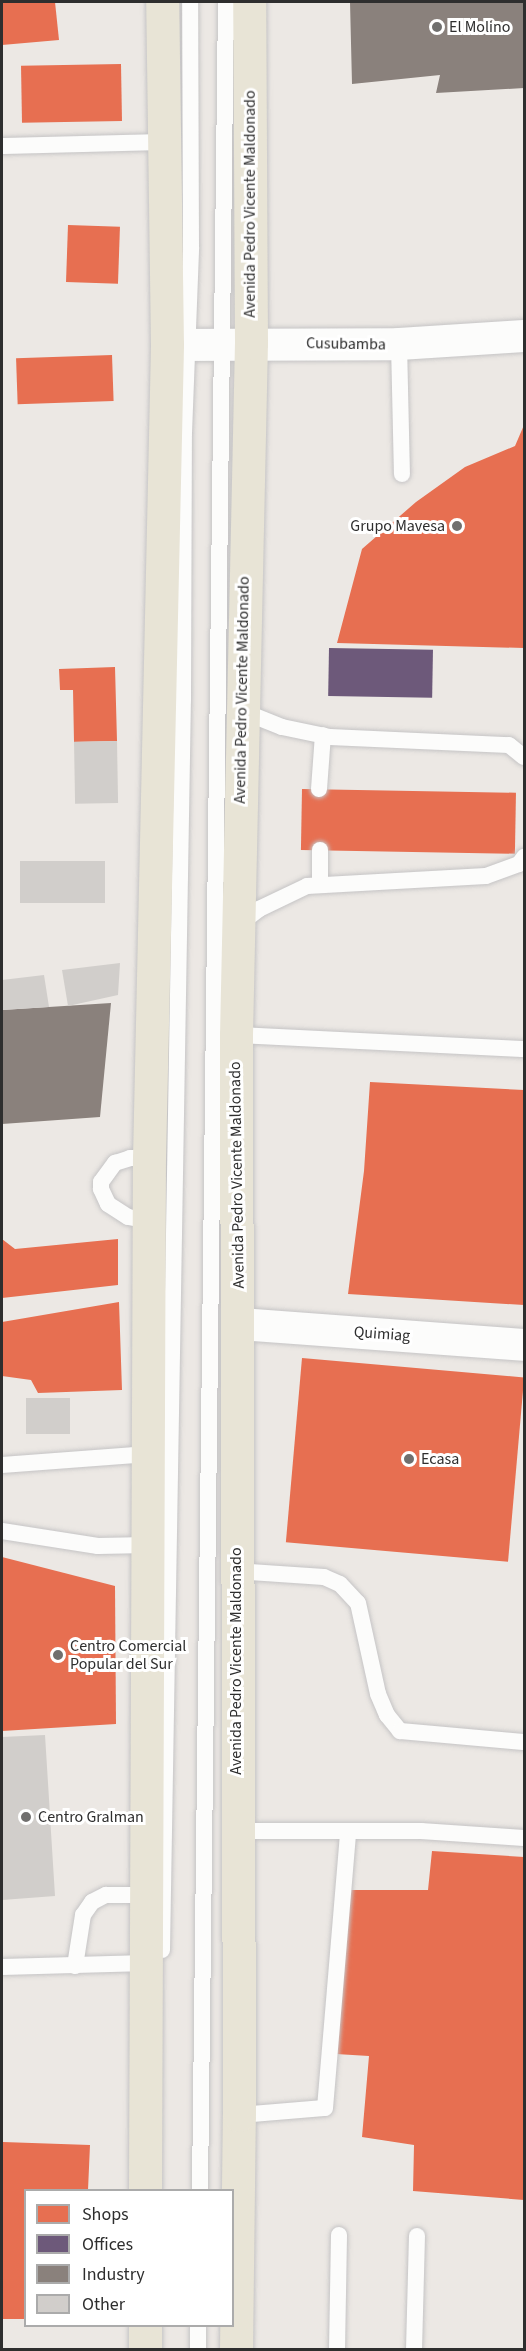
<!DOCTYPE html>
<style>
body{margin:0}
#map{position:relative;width:526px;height:2351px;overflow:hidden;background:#ece8e4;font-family:"Source Sans 3",sans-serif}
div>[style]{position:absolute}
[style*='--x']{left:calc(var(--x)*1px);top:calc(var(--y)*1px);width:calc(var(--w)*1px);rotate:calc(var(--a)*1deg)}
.shops>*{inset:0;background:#e76f51;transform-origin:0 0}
.offices>*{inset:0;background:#6d597a;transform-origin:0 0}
.industry>*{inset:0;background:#8a817c}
.building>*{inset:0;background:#d1cecb;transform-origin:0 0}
.roads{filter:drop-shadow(0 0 2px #c5c4c5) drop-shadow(0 0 2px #c5c4c5)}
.service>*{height:16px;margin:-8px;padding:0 8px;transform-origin:8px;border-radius:8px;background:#fcfcfb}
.minor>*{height:32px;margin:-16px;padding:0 16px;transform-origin:16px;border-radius:16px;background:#fcfcfb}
.primary>*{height:33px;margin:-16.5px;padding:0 16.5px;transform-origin:16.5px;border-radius:16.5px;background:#e8e4d6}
.dots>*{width:16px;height:16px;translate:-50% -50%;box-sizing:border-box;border:3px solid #fff;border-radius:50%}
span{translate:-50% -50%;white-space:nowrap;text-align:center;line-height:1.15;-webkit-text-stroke:6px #fff;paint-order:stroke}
.poi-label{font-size:16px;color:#2e2e2e}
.left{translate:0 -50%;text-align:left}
.right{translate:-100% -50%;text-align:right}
.street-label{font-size:16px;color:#2e2e2e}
.frame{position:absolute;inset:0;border:3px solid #2e2e2e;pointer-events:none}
.legend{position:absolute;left:24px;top:2189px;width:210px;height:138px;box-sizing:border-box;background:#fff;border:2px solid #ababab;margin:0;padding:8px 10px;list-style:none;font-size:18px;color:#2e2e2e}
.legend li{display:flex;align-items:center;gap:12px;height:30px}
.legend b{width:30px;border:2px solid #ababab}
</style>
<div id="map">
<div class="shops">
<div style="clip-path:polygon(2px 2px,55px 2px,59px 40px,2px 45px)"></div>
<div style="left:121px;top:64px;width:57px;height:100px;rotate:89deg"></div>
<div style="left:68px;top:225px;width:52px;height:57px;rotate:2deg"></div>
<div style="left:112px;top:355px;width:46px;height:96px;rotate:88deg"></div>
<div style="clip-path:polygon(524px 425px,524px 648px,337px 643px,362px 549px,416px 502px,465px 467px,515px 446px)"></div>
<div style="clip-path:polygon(115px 667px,117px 741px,74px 742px,73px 690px,60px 690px,59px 669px)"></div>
<div style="left:302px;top:789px;width:214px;height:61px;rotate:1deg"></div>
<div style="clip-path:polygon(370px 1082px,524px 1090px,524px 1305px,348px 1294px,364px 1171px)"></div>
<div style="clip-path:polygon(2px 1239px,15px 1249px,118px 1239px,118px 1285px,2px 1298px)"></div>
<div style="clip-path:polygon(119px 1302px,122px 1390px,38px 1393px,31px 1380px,2px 1376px,2px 1322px)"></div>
<div style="left:302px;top:1358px;width:223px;height:185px;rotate:5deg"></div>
<div style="clip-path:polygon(2px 1557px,115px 1586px,116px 1724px,2px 1731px)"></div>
<div style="clip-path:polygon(432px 1851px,524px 1857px,524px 2200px,413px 2191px,414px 2145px,362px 2137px,369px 2056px,336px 2054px,346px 1890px,428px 1890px)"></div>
<div style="clip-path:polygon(3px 2142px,90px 2145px,88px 2190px,26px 2190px,26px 2319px,2px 2319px)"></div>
</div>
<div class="offices">
<div style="left:329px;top:648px;width:104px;height:48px;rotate:1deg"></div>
</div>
<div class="industry">
<div style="clip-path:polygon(350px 2px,524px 2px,524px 88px,436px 93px,440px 75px,352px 84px)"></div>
<div style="clip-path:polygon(111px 1003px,100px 1117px,2px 1124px,2px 1010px)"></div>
</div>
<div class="building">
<div style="left:117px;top:741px;width:62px;height:43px;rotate:89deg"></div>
<div style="left:105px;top:861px;width:42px;height:85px;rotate:90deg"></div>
<div style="clip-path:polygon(120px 963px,118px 995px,68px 1006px,62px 970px)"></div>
<div style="clip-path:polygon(44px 975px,49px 1007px,2px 1010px,2px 980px)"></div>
<div style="left:26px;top:1398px;width:44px;height:36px"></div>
<div style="clip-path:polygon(45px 1735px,55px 1896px,2px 1900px,2px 1737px)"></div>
</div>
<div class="roads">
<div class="service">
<div style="--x:2;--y:146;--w:162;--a:-1.4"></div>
<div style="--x:399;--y:344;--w:130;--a:88.7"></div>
<div style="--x:242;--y:711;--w:43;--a:21.8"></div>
<div style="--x:282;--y:727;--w:49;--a:11.8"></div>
<div style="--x:330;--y:737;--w:179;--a:2.6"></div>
<div style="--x:509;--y:745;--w:19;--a:39"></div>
<div style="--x:319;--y:789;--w:54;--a:-85.8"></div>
<div style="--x:320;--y:884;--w:34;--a:-90"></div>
<div style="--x:238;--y:925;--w:26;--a:-37"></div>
<div style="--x:259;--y:909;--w:53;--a:-25.6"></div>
<div style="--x:307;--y:886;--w:179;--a:-3.2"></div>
<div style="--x:486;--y:876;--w:35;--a:-20"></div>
<div style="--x:519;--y:864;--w:9;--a:-54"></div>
<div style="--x:236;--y:1035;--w:288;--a:2.8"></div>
<div style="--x:149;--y:1221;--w:21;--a:-169"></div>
<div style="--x:128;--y:1217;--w:24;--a:-147"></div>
<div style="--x:108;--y:1204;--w:17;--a:-115"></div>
<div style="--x:101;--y:1189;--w:7;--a:-90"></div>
<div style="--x:101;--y:1182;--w:24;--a:-54"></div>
<div style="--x:115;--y:1163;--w:16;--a:-18"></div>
<div style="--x:130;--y:1158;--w:19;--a:0"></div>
<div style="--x:2;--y:1465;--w:147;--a:-4.3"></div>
<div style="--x:2;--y:1531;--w:97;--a:8.9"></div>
<div style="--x:98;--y:1546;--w:50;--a:-1.1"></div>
<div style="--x:235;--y:1571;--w:89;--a:3.9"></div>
<div style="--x:324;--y:1577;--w:17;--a:24"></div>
<div style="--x:340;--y:1584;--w:26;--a:47"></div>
<div style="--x:358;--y:1603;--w:93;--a:77.6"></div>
<div style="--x:378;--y:1694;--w:23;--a:67"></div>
<div style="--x:387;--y:1715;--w:21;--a:51"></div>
<div style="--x:400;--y:1731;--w:124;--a:5.1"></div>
<div style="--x:237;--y:1831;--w:184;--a:0"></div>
<div style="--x:421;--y:1831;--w:103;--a:3.9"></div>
<div style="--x:162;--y:1950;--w:1250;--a:-89.04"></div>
<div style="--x:183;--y:700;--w:267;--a:-89.8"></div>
<div style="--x:184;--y:433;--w:186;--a:-87.8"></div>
<div style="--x:191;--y:247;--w:245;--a:-90.2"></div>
<div style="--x:75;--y:1966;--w:52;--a:-81.1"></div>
<div style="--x:83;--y:1915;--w:16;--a:-55"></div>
<div style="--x:92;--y:1902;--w:16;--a:-27"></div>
<div style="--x:106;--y:1895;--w:41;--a:0"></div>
<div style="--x:2;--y:1967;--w:145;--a:-1.6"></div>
<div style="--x:239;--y:2115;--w:86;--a:-4.7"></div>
<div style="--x:325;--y:2108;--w:276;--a:-85.2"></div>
<div style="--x:200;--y:2190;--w:2188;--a:-89.32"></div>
<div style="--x:198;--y:2350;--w:24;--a:-90"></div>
<div style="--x:337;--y:2350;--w:115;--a:-89"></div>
<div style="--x:414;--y:2350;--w:114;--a:-88.5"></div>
</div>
<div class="minor">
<div style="--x:167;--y:345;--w:232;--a:-0.2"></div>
<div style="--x:399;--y:344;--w:125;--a:-3.7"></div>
<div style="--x:239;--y:1324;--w:286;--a:4.2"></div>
</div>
<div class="primary">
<div style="--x:145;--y:2190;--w:1032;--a:-89.78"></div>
<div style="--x:149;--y:1158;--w:813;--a:-88.73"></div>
<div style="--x:167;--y:345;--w:343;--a:-90.8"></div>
<div style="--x:145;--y:2350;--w:24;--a:-90"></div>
<div style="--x:236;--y:2350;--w:235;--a:-89.3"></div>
<div style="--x:239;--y:2115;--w:1080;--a:-90.16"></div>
<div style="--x:236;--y:1035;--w:692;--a:-88.76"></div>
<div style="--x:251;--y:343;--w:341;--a:-90.3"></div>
</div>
</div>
<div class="dots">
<div style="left:437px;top:27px;background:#706f6e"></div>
<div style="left:457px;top:526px;background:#706f6e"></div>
<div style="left:409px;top:1459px;background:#706f6e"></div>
<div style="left:58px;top:1655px;background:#706f6e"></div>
<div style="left:26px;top:1817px;background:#706f6e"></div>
</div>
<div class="poi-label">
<span class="left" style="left:449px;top:27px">El Molino</span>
<span class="right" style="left:445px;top:526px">Grupo Mavesa</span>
<span class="left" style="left:421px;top:1459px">Ecasa</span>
<span class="left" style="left:70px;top:1655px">Centro Comercial<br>Popular del Sur</span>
<span class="left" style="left:38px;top:1817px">Centro Gralman</span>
</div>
<div class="street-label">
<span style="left:250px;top:204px;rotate:-90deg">Avenida Pedro Vicente Maldonado</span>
<span style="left:346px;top:344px;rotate:1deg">Cusubamba</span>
<span style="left:242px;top:690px;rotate:-89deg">Avenida Pedro Vicente Maldonado</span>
<span style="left:237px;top:1175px;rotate:-91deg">Avenida Pedro Vicente Maldonado</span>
<span style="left:382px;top:1334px;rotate:4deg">Quimiag</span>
<span style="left:236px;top:1661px;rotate:-90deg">Avenida Pedro Vicente Maldonado</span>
</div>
<div class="frame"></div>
<ul class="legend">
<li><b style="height:16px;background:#e76f51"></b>Shops</li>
<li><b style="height:16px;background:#6d597a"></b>Offices</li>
<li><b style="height:16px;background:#8a817c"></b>Industry</li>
<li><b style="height:16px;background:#d1cecb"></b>Other</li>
</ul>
</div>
